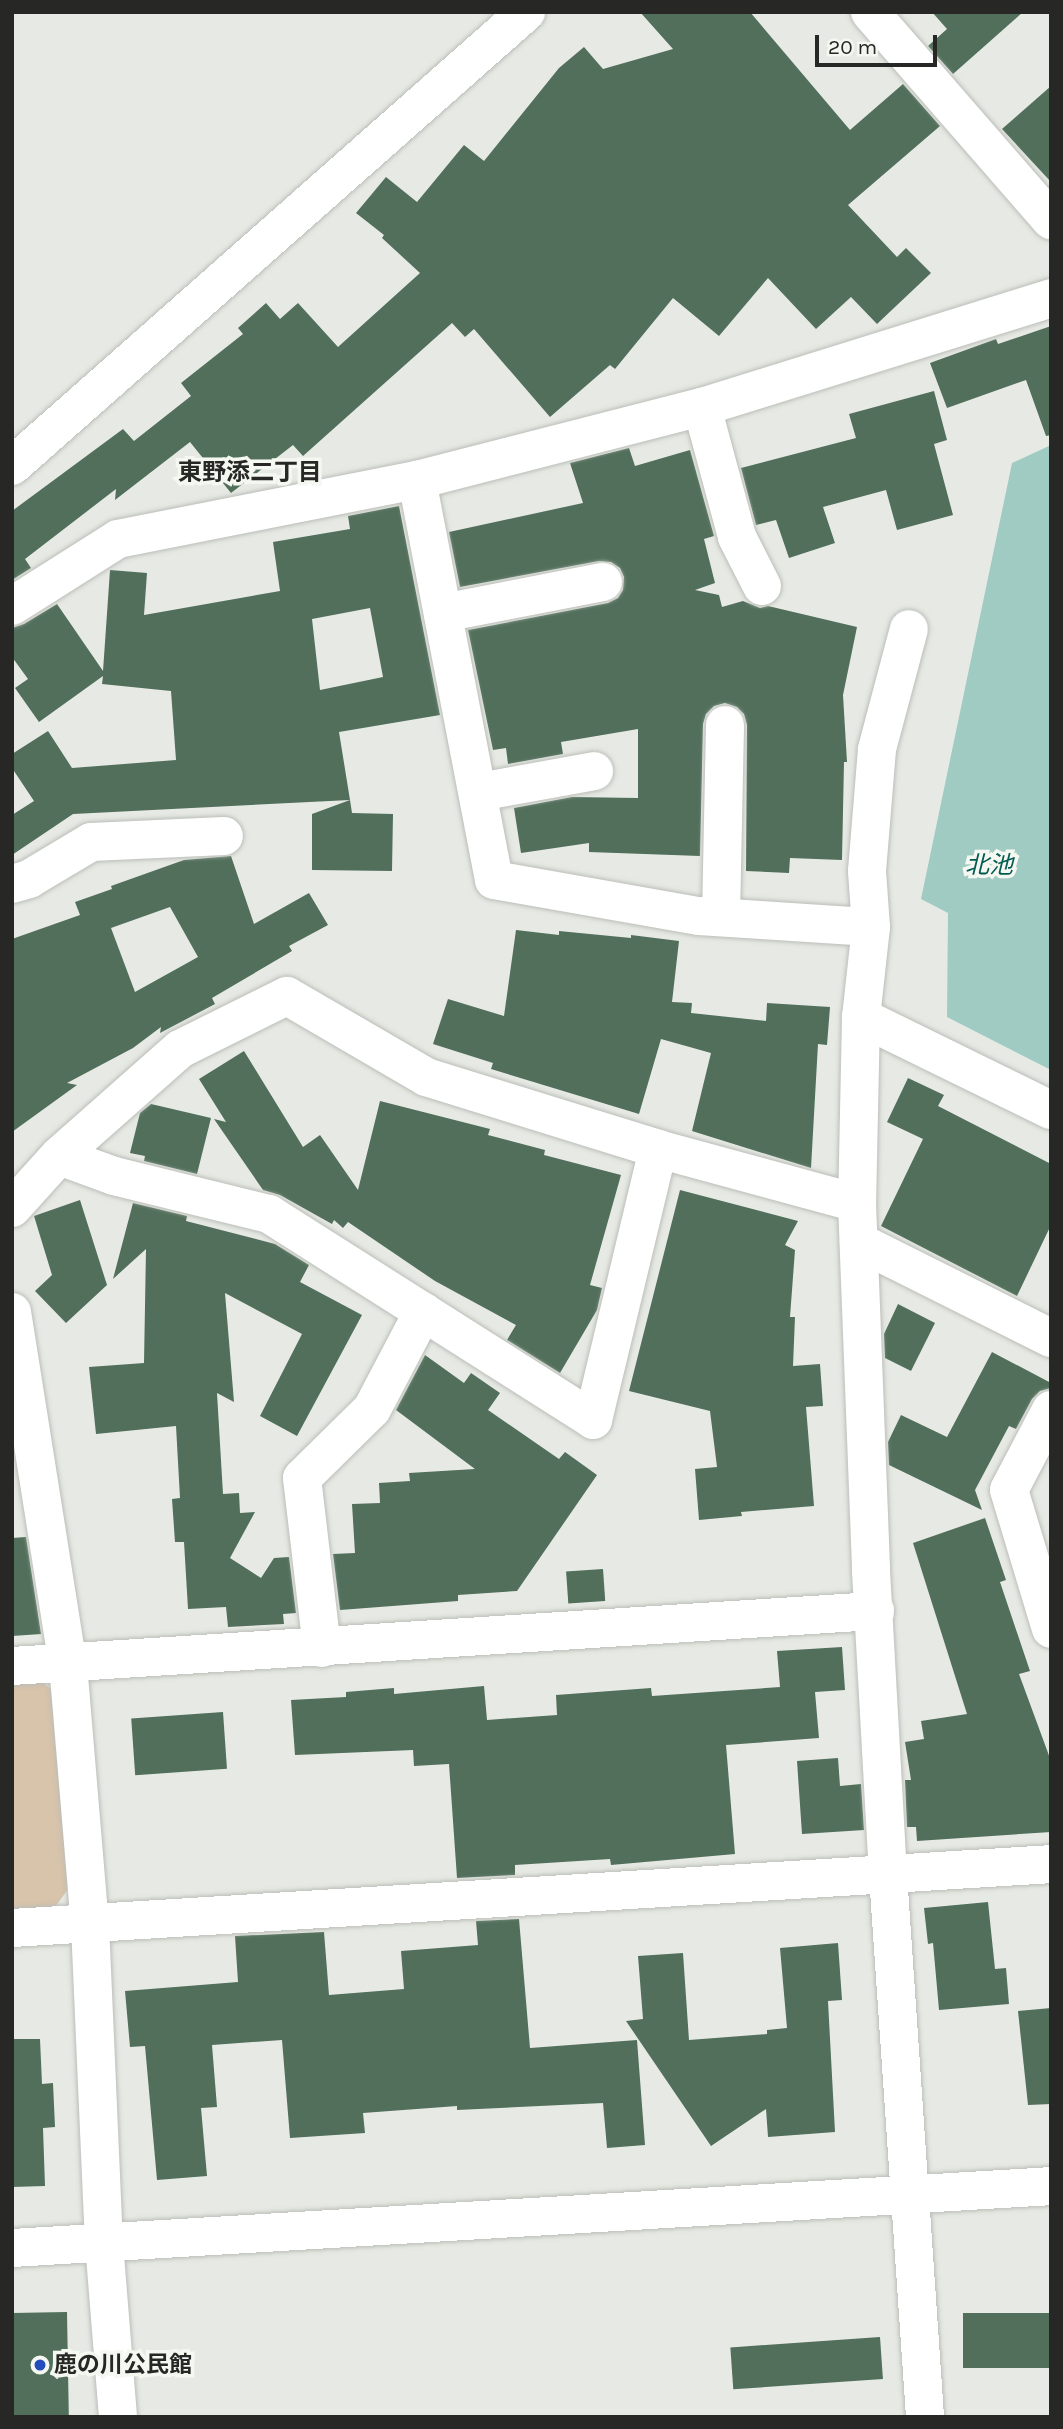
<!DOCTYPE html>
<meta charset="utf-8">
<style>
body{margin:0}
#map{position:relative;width:1063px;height:2429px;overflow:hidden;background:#e7eae4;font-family:Karla,"Noto Sans JP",sans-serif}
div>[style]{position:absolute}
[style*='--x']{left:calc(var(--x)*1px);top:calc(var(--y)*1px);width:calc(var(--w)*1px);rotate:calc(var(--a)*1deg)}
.green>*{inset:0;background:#d8c3ab}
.water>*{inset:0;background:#a0cbc3}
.building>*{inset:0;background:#516f5b;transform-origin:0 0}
.roads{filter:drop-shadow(0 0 2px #bbbeb8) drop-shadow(0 0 2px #bbbeb8)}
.minor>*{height:38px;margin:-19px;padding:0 19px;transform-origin:19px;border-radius:19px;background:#fff}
.tertiary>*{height:38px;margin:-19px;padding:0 19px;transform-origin:19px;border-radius:19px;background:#fff}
.dots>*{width:19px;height:19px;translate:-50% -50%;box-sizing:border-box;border:4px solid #f5f7f1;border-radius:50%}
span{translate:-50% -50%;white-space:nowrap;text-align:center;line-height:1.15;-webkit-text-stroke:7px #f5f7f1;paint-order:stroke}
.poi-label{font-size:23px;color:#272826;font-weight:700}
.left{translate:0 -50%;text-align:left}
.neighbourhood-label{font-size:24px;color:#272826;font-weight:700}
.water-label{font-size:24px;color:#005b51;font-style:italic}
.frame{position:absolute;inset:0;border:14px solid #272826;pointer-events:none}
.scale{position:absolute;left:815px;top:35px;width:122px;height:32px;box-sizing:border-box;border:4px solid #272826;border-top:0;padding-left:9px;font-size:21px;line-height:24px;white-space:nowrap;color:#272826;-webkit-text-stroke:5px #f5f7f1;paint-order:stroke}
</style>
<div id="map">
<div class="green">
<div style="clip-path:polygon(39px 1680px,57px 1693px,69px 1888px,49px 1915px,12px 1917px,12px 1681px)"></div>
</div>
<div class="water">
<div style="clip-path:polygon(1051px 445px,1051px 1070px,947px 1017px,948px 913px,921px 899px,1012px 463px)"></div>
</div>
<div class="building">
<div style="clip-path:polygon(640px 12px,750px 12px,850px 130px,903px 84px,940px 126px,848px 205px,897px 257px,906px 248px,931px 273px,877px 324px,851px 297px,816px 329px,768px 278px,719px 336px,673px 298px,615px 369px,610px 365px,550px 417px,474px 329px,465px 337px,452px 323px,303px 456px,293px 445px,231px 493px,190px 442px,115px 500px,116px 489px,25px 559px,31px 568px,12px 580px,12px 511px,123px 429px,134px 441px,191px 396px,181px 383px,243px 334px,238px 328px,266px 303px,280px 319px,298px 303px,338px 347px,420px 273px,382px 238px,384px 235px,356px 213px,386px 177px,417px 202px,464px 145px,484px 161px,559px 68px,584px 47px,603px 69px,673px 49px)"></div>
<div style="clip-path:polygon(932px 12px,1023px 12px,953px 74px,928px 46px,947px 29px)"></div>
<div style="clip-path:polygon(1051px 86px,1051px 182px,1002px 129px)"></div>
<div style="clip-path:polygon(1051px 326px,1051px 435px,1046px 436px,1026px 380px,947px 408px,930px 363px,996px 339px,998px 344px)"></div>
<div style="clip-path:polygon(934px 391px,947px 440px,934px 444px,953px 515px,897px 530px,886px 490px,823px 507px,835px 543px,789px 558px,776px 520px,756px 525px,741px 468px,856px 438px,849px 414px)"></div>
<div style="clip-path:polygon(629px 448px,635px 466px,690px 450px,714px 536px,704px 539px,715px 583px,695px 590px,719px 595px,722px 607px,743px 601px,760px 608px,768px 606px,857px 627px,843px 695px,847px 762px,844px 762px,842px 860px,790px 858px,789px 873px,746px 871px,747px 725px,744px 714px,737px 707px,725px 703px,714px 706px,706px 714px,703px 724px,700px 856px,589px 852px,589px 843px,521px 853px,514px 808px,572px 797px,638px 798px,638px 729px,561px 742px,563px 754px,508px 764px,506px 748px,493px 750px,468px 630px,608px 603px,618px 598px,623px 590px,624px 577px,620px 568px,611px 562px,599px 561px,460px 587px,449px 532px,583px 503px,570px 463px)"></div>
<div style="clip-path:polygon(evenodd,399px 506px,440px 715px,339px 732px,350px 800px,73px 814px,12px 855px,12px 815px,34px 801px,12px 768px,12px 754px,48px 731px,72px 768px,176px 760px,171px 691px,102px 684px,103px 676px,39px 722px,15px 688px,28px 679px,12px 657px,12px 628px,24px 624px,57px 604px,103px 671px,110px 570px,147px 573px,144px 615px,280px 591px,273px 542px,350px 529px,348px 516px,399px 506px,370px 608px,383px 677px,320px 690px,312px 619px,370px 608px)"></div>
<div style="clip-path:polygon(350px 800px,352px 813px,393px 814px,392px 871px,312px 870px,312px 814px)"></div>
<div style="clip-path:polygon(evenodd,231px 856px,254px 924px,309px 893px,328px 925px,289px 946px,292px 951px,212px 998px,215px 1004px,160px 1033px,161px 1027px,133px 1048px,67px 1083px,77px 1085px,12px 1132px,12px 939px,80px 915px,75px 902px,112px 889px,111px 886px,184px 860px,231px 856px,170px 907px,198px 957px,135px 992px,111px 928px,170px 907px)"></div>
<div style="clip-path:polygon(516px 930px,559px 935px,559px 931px,631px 938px,631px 935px,679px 941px,672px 1002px,692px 1003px,691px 1013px,766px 1021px,767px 1003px,830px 1007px,827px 1045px,818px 1044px,811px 1168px,692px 1131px,711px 1053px,661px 1039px,639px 1114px,491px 1069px,493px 1063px,433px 1044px,448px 999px,504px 1016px)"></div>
<div style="clip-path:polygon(244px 1051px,303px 1147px,320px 1135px,358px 1190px,380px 1101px,490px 1129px,488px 1135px,545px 1150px,544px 1155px,621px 1175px,590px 1285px,602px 1288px,597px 1310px,560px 1373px,507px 1340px,516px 1325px,435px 1281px,348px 1222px,343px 1228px,334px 1220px,332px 1224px,280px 1195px,263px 1190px,214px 1119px,226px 1122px,199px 1079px)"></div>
<div style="clip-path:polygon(908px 1078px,944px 1095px,938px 1106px,1051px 1164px,1051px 1225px,1017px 1296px,881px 1226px,923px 1139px,887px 1122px)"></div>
<div style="clip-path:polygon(151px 1104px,211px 1118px,197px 1174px,144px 1161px,145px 1156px,130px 1153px,140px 1113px)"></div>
<div style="clip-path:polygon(680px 1190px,798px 1221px,785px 1245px,795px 1250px,790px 1317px,795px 1317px,793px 1366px,820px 1364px,823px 1406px,806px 1407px,814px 1506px,741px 1512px,742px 1516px,699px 1520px,695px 1469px,717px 1467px,710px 1411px,629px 1391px)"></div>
<div style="clip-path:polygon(80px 1200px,107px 1285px,66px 1323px,35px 1291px,52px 1275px,34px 1216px)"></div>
<div style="clip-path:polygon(133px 1203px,187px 1216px,186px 1221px,275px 1244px,309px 1265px,300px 1282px,362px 1315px,297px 1436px,260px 1416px,302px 1334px,225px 1293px,234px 1402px,217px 1393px,223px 1494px,239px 1493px,240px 1513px,255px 1512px,230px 1558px,261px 1578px,274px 1558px,289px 1557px,296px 1613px,283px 1614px,284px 1624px,228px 1627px,226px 1607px,188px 1609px,184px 1542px,175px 1542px,172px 1499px,180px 1498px,176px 1426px,96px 1434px,89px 1367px,144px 1363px,146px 1249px,113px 1279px)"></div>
<div style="clip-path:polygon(898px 1304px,935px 1323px,911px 1371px,885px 1358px,884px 1334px)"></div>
<div style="clip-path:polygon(992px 1352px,1051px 1383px,1051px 1388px,1040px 1391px,1032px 1399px,1016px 1429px,1009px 1426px,975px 1490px,982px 1510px,889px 1465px,888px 1442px,901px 1415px,947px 1437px)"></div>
<div style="clip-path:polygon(425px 1355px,464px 1383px,471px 1373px,500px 1393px,488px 1410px,559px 1459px,565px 1452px,597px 1475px,517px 1591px,458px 1595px,458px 1601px,340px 1610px,333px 1554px,355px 1553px,352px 1504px,380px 1503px,379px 1483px,410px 1481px,409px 1473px,475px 1469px,396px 1410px)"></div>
<div style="clip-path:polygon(985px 1518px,1006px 1580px,1000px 1582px,1030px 1671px,1019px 1674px,1051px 1761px,1051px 1832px,917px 1841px,916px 1827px,907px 1827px,905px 1780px,911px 1780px,905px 1742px,924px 1739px,921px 1721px,967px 1714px,913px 1543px)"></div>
<div style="clip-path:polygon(26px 1537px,41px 1634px,12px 1636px,12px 1538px)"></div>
<div style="left:603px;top:1569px;width:32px;height:37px;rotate:86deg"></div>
<div style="clip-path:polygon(842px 1647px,845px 1690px,815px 1692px,819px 1738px,726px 1745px,735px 1854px,611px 1865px,610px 1859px,515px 1865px,515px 1875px,457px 1878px,449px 1764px,414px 1766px,413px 1750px,295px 1755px,291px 1700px,346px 1697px,346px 1692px,394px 1688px,394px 1694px,484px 1686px,487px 1720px,557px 1715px,556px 1695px,651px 1688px,652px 1696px,780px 1687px,777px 1651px)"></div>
<div style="left:223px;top:1712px;width:57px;height:92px;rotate:86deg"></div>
<div style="clip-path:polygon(838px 1758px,840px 1786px,861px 1784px,864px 1830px,802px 1834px,797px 1761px)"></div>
<div style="clip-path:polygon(988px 1902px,995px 1969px,1006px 1968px,1009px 2004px,939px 2010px,933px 1943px,928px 1944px,924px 1908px)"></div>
<div style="clip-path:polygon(519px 1919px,530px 2048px,637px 2040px,645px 2145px,607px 2148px,603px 2103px,457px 2110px,457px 2106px,363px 2113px,365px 2133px,290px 2138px,282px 2040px,212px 2045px,217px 2107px,201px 2108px,207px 2176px,157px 2180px,145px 2046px,130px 2047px,125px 1991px,238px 1982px,235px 1936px,324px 1932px,329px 1995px,404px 1989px,401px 1951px,478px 1945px,476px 1921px)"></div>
<div style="clip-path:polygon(838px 1943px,842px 2000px,828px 2001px,835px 2132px,768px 2137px,766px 2109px,711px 2146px,626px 2021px,643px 2019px,638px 1956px,683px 1953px,689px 2040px,767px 2034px,767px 2030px,787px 2028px,780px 1948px)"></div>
<div style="clip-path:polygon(1051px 2008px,1051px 2104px,1028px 2105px,1018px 2011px)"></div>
<div style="clip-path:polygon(12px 2039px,40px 2039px,42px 2084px,53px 2083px,55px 2127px,43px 2128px,45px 2186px,12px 2187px)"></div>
<div style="left:67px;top:2312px;width:105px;height:55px;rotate:89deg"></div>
<div style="left:1051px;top:2313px;width:55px;height:88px;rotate:90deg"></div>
<div style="left:880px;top:2337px;width:42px;height:150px;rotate:86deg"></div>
</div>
<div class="roads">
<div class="minor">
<div style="--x:870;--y:12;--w:276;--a:49"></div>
<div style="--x:702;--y:407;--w:135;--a:74.9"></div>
<div style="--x:737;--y:537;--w:55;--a:63"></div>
<div style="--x:417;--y:480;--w:407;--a:79.1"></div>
<div style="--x:494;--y:880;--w:208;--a:10"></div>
<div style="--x:699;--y:916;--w:172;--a:3.7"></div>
<div style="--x:871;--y:927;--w:91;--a:96.3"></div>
<div style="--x:861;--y:1017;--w:186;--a:91.2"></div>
<div style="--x:857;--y:1203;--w:368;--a:87.8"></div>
<div style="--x:871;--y:1571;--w:304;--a:86.8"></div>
<div style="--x:888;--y:1875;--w:543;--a:86.09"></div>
<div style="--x:12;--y:606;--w:125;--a:-32.3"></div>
<div style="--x:118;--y:539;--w:305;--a:-11.2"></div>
<div style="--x:417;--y:480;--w:294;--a:-14.4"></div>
<div style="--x:702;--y:407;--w:366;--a:-17.3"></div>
<div style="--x:443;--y:613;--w:163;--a:-11"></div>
<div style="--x:479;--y:792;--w:117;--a:-10.3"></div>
<div style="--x:12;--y:884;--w:18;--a:-16"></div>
<div style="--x:29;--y:879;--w:72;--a:-30.8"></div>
<div style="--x:91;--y:842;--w:133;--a:-2.6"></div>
<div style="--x:721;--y:917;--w:192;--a:-88.8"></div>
<div style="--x:871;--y:927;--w:56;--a:-94.1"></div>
<div style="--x:867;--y:871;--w:122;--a:-85.3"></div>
<div style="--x:877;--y:749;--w:124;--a:-75.1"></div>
<div style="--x:861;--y:1017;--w:212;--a:26.1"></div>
<div style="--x:59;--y:1156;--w:59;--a:20"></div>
<div style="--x:114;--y:1176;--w:160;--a:13.8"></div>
<div style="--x:269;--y:1214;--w:384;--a:32.4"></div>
<div style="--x:593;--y:1420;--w:279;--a:-76.5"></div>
<div style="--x:12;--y:1208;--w:70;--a:-47.9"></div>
<div style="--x:59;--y:1156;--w:162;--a:-41.5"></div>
<div style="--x:180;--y:1049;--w:119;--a:-26.4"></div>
<div style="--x:287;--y:996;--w:161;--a:30.2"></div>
<div style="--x:426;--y:1077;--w:243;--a:17.2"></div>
<div style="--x:658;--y:1149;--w:206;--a:15.2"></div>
<div style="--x:859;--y:1242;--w:215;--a:26.6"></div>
<div style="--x:12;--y:1312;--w:356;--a:81"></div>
<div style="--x:68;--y:1664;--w:261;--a:85.2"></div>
<div style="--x:90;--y:1924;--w:319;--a:87.5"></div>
<div style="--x:104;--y:2243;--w:175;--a:85.4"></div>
<div style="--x:1051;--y:1410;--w:90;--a:117.7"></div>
<div style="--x:1009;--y:1490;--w:145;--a:73.2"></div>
<div style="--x:322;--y:1648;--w:171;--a:-96.7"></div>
<div style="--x:302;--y:1478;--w:98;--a:-44.6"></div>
<div style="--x:372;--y:1409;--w:110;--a:-62.3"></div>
<div style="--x:12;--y:1666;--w:865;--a:-3.65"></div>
<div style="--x:12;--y:1928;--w:1041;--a:-3.52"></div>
</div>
<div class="tertiary">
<div style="--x:12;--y:466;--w:686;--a:-41.45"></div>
<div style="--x:12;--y:2248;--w:1041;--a:-3.41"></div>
</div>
</div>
<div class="dots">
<div style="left:40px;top:2365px;background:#254cbb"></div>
</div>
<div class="poi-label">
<span class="left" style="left:54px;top:2365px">鹿の川公民館</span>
</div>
<div class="neighbourhood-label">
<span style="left:250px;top:473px">東野添二丁目</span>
</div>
<div class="water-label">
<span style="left:989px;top:866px">北池</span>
</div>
<div class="frame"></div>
<div class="scale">20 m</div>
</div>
